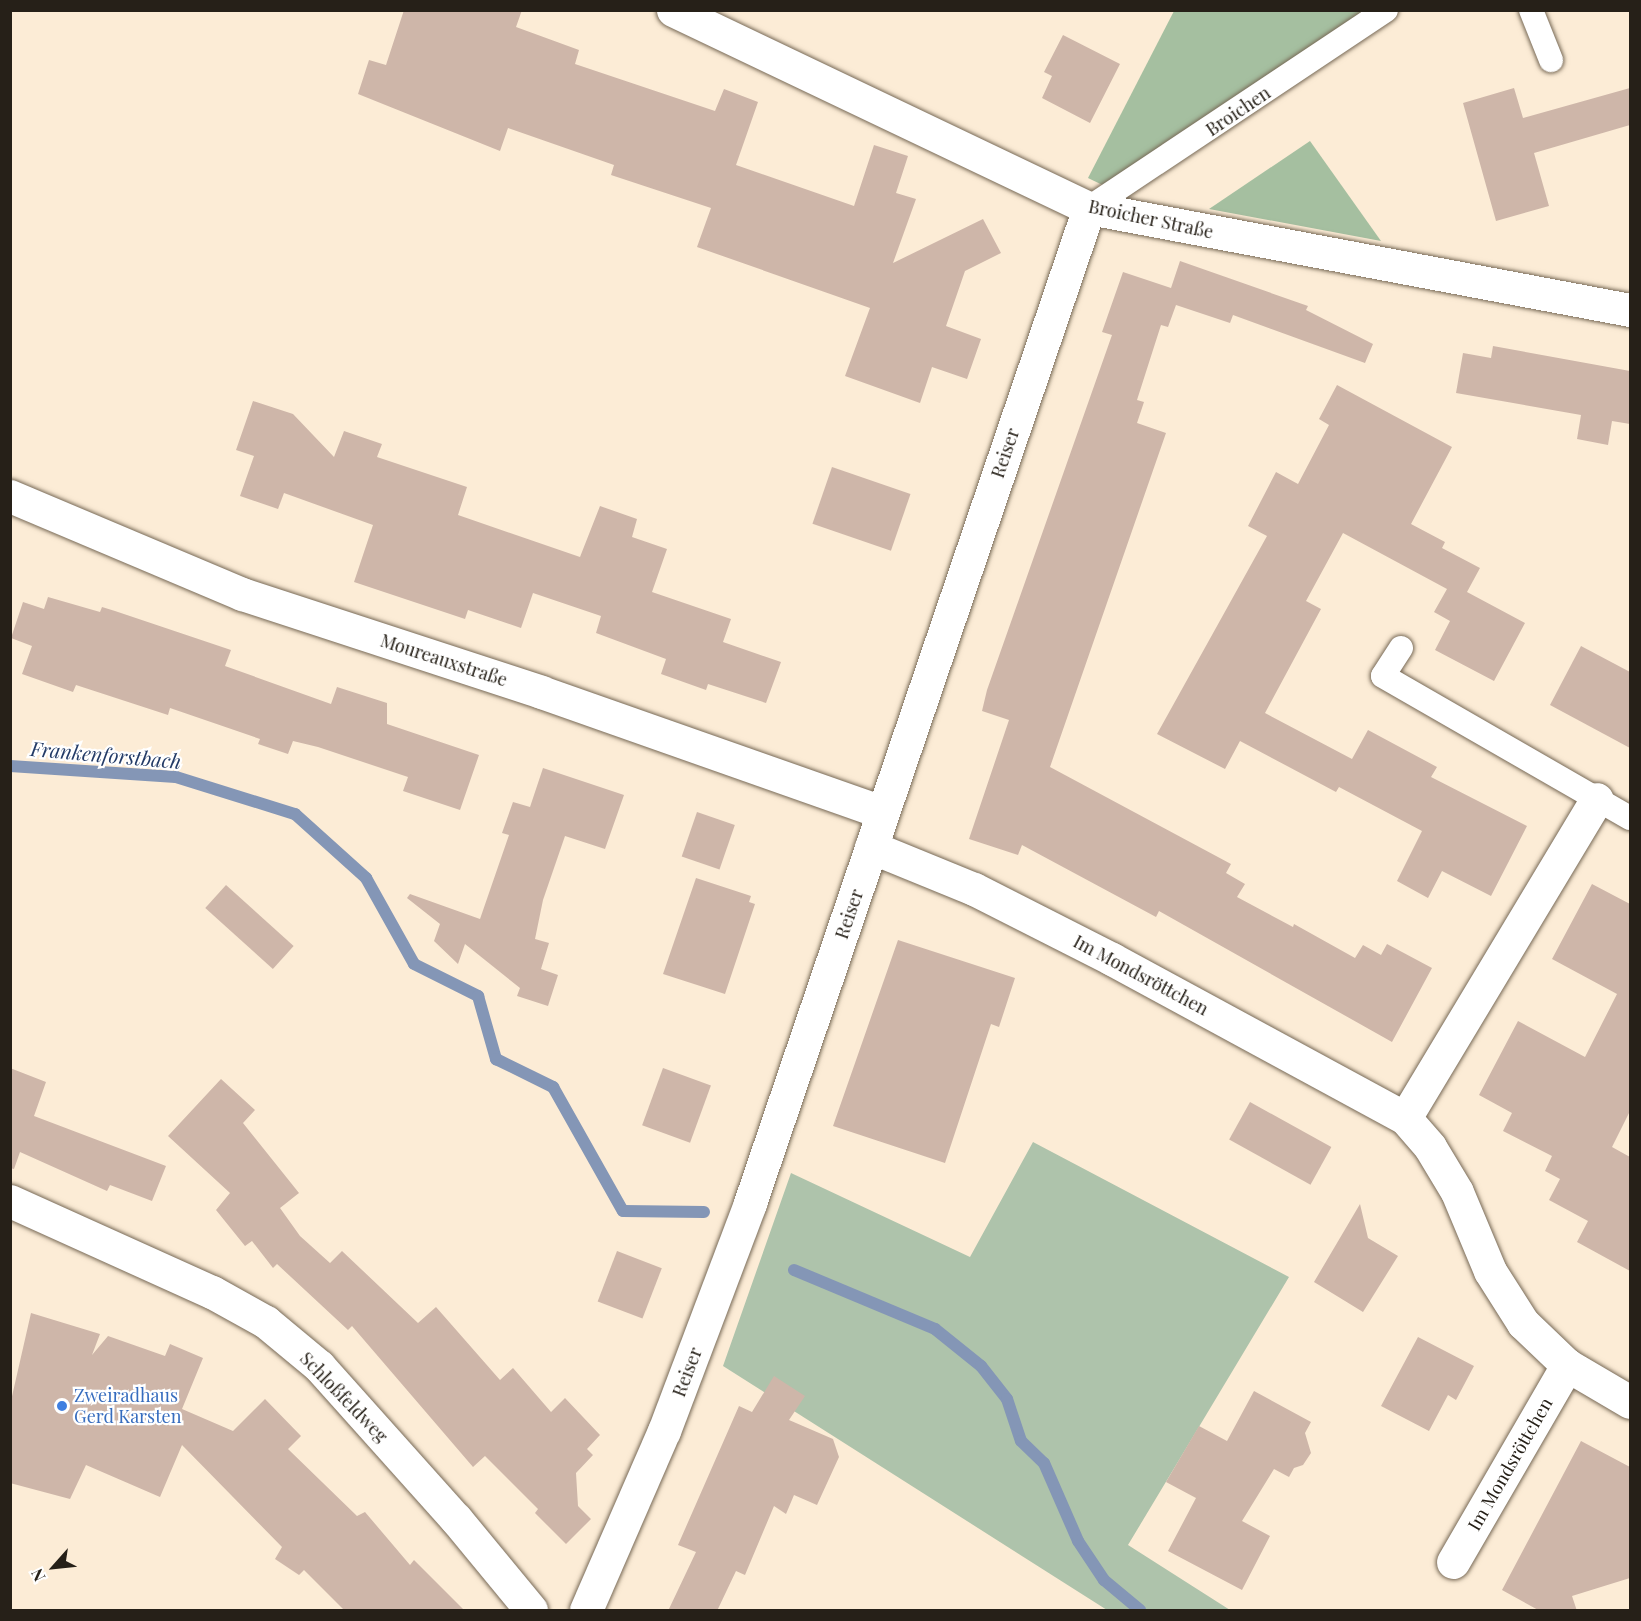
<!DOCTYPE html>
<meta charset="utf-8">
<style>
body{margin:0}
#map{position:relative;width:1641px;height:1621px;overflow:hidden;background:#fcecd6;font-family:"Playfair Display",serif}
div>[style]{position:absolute}
[style*='--x']{left:calc(var(--x)*1px);top:calc(var(--y)*1px);width:calc(var(--w)*1px);rotate:calc(var(--a)*1deg)}
.green>*{inset:0;background:#aec3ab}
.forest>*{inset:0;background:#a5bfa0}
.stream>*{height:12px;margin:-6px;padding:0 6px;transform-origin:6px;border-radius:6px;background:#8496b6}
.building>*{inset:0;background:#ceb6a9;transform-origin:0 0}
.roads{filter:drop-shadow(0 0 2px #776956) drop-shadow(0 0 2px #776956)}
.service>*{height:24px;margin:-12px;padding:0 12px;transform-origin:12px;border-radius:12px;background:#fff}
.minor>*{height:33px;margin:-16.5px;padding:0 16.5px;transform-origin:16.5px;border-radius:16.5px;background:#fff}
.dots>*{width:16px;height:16px;translate:-50% -50%;box-sizing:border-box;border:3px solid #fff;border-radius:50%}
span{translate:-50% -50%;white-space:nowrap;text-align:center;line-height:1.15;-webkit-text-stroke:4.5px #fff;paint-order:stroke}
.street-label{font-size:18px;color:#262018}
.shop-label{font-size:18px;color:#366cbe}
.left{translate:0 -50%;text-align:left}
.water-label{font-size:20px;color:#233b67;font-style:italic}
.frame{position:absolute;inset:0;border:12px solid #262018;pointer-events:none}
.north{position:absolute;left:24px;top:1537px;width:60px;height:60px;-webkit-text-stroke:4px #fff;paint-order:stroke;rotate:243deg;font-size:16px;font-weight:700;line-height:24px;text-align:center;color:#262018}
.north::after{content:'';display:block;margin:auto;width:21px;height:27px;background:#262018;clip-path:polygon(50% 0,100% 100%,50% 72%,0 100%)}
</style>
<div id="map">
<div class="green">
<div style="clip-path:polygon(1033px 1142px,1289px 1277px,1128px 1545px,1230px 1610px,1107px 1610px,723px 1366px,791px 1173px,970px 1257px)"></div>
</div>
<div class="forest">
<div style="clip-path:polygon(1174px 11px,1395px 11px,1117px 192px,1088px 178px)"></div>
<div style="clip-path:polygon(1310px 141px,1381px 241px,1209px 209px)"></div>
</div>
<div class="stream">
<div style="--x:10;--y:766;--w:166;--a:3.8"></div>
<div style="--x:176;--y:777;--w:125;--a:17.3"></div>
<div style="--x:295;--y:814;--w:96;--a:42"></div>
<div style="--x:366;--y:878;--w:98;--a:60.8"></div>
<div style="--x:414;--y:964;--w:72;--a:26.6"></div>
<div style="--x:478;--y:996;--w:66;--a:74.1"></div>
<div style="--x:496;--y:1059;--w:64;--a:26.2"></div>
<div style="--x:553;--y:1087;--w:142;--a:60.6"></div>
<div style="--x:623;--y:1211;--w:81;--a:0.7"></div>
<div style="--x:794;--y:1270;--w:153;--a:22.7"></div>
<div style="--x:935;--y:1329;--w:59;--a:38.8"></div>
<div style="--x:981;--y:1366;--w:42;--a:51.8"></div>
<div style="--x:1007;--y:1399;--w:44;--a:71.6"></div>
<div style="--x:1021;--y:1441;--w:32;--a:44"></div>
<div style="--x:1044;--y:1463;--w:85;--a:66.4"></div>
<div style="--x:1078;--y:1541;--w:47;--a:56.3"></div>
<div style="--x:1104;--y:1580;--w:47;--a:39.8"></div>
</div>
<div class="building">
<div style="clip-path:polygon(404px 10px,522px 10px,516px 27px,579px 50px,575px 64px,715px 111px,724px 89px,758px 102px,736px 165px,854px 206px,874px 145px,908px 156px,896px 193px,916px 199px,893px 263px,983px 219px,1001px 253px,965px 271px,946px 326px,981px 339px,967px 379px,932px 367px,920px 403px,845px 376px,870px 308px,697px 247px,711px 208px,611px 175px,614px 165px,508px 128px,500px 151px,358px 94px,369px 60px,386px 65px)"></div>
<div style="clip-path:polygon(1063px 35px,1120px 64px,1090px 123px,1042px 98px,1052px 76px,1044px 72px)"></div>
<div style="clip-path:polygon(1514px 88px,1523px 118px,1630px 88px,1630px 125px,1534px 153px,1549px 206px,1496px 221px,1463px 103px)"></div>
<div style="clip-path:polygon(1180px 261px,1308px 306px,1306px 310px,1373px 344px,1365px 363px,1233px 315px,1230px 323px,1176px 305px,1168px 327px,1161px 325px,1137px 400px,1144px 402px,1137px 423px,1166px 433px,1050px 767px,1231px 864px,1226px 873px,1245px 884px,1237px 897px,1293px 927px,1294px 924px,1355px 958px,1363px 945px,1381px 955px,1387px 944px,1432px 968px,1392px 1042px,1159px 911px,1156px 917px,1022px 845px,1018px 855px,969px 839px,1009px 720px,982px 711px,987px 690px,1112px 335px,1102px 332px,1123px 272px,1171px 288px)"></div>
<div style="clip-path:polygon(1493px 346px,1630px 371px,1630px 424px,1612px 421px,1608px 445px,1577px 439px,1581px 415px,1456px 393px,1463px 353px,1491px 358px)"></div>
<div style="clip-path:polygon(1337px 385px,1452px 447px,1411px 524px,1445px 542px,1442px 548px,1480px 568px,1467px 592px,1525px 623px,1494px 681px,1435px 650px,1450px 621px,1434px 612px,1447px 589px,1343px 533px,1306px 601px,1321px 609px,1265px 713px,1352px 759px,1368px 730px,1437px 767px,1431px 777px,1527px 826px,1491px 896px,1442px 871px,1428px 898px,1397px 881px,1422px 831px,1339px 787px,1336px 792px,1240px 741px,1225px 769px,1157px 734px,1267px 536px,1248px 526px,1276px 472px,1298px 484px,1329px 425px,1319px 419px)"></div>
<div style="clip-path:polygon(253px 401px,293px 414px,334px 457px,344px 431px,382px 444px,377px 457px,467px 487px,458px 515px,580px 557px,600px 506px,637px 519px,632px 537px,667px 549px,652px 592px,731px 619px,723px 642px,781px 662px,766px 703px,708px 684px,706px 690px,661px 674px,666px 659px,596px 633px,601px 616px,533px 593px,521px 628px,468px 610px,465px 619px,354px 582px,373px 525px,284px 493px,278px 509px,240px 496px,254px 456px,236px 450px)"></div>
<div style="left:832px;top:467px;width:83px;height:60px;rotate:19deg"></div>
<div style="clip-path:polygon(48px 597px,100px 612px,102px 607px,115px 611px,231px 650px,225px 666px,331px 704px,337px 687px,387px 703px,387px 724px,479px 755px,460px 810px,403px 791px,408px 777px,318px 747px,293px 741px,288px 754px,258px 744px,260px 739px,170px 708px,168px 715px,76px 685px,73px 692px,22px 674px,32px 646px,11px 638px,23px 602px,44px 609px)"></div>
<div style="clip-path:polygon(1581px 646px,1630px 672px,1630px 748px,1550px 705px)"></div>
<div style="clip-path:polygon(543px 768px,624px 795px,605px 849px,565px 836px,543px 900px,535px 939px,549px 943px,541px 969px,558px 975px,548px 1006px,517px 996px,520px 988px,465px 944px,458px 964px,434px 941px,440px 924px,407px 898px,410px 894px,480px 919px,509px 835px,502px 833px,513px 802px,530px 807px)"></div>
<div style="left:697px;top:812px;width:40px;height:47px;rotate:19deg"></div>
<div style="clip-path:polygon(696px 878px,751px 896px,749px 902px,755px 904px,725px 994px,663px 974px)"></div>
<div style="clip-path:polygon(1592px 884px,1630px 904px,1630px 1111px,1612px 1147px,1630px 1157px,1630px 1271px,1577px 1242px,1588px 1221px,1549px 1200px,1560px 1179px,1545px 1171px,1552px 1156px,1503px 1131px,1512px 1113px,1479px 1095px,1518px 1021px,1585px 1057px,1617px 994px,1552px 959px)"></div>
<div style="left:226px;top:885px;width:91px;height:31px;rotate:42deg"></div>
<div style="clip-path:polygon(898px 940px,1015px 978px,999px 1027px,991px 1024px,945px 1163px,833px 1126px)"></div>
<div style="clip-path:polygon(10px 1068px,46px 1082px,34px 1116px,166px 1166px,152px 1201px,110px 1185px,107px 1191px,20px 1152px,14px 1169px,10px 1168px)"></div>
<div style="left:663px;top:1068px;width:51px;height:61px;rotate:20deg"></div>
<div style="clip-path:polygon(221px 1079px,255px 1110px,243px 1123px,299px 1193px,280px 1208px,300px 1236px,330px 1263px,342px 1251px,418px 1323px,436px 1307px,500px 1380px,513px 1368px,551px 1412px,565px 1398px,600px 1435px,587px 1449px,593px 1455px,576px 1473px,578px 1506px,591px 1519px,566px 1544px,535px 1513px,538px 1509px,485px 1456px,473px 1467px,352px 1326px,348px 1330px,277px 1264px,273px 1268px,252px 1241px,245px 1246px,216px 1210px,230px 1193px,168px 1136px)"></div>
<div style="left:1250px;top:1102px;width:93px;height:43px;rotate:29deg"></div>
<div style="clip-path:polygon(1360px 1204px,1368px 1238px,1398px 1256px,1363px 1312px,1314px 1282px)"></div>
<div style="left:617px;top:1251px;width:48px;height:54px;rotate:21deg"></div>
<div style="clip-path:polygon(31px 1313px,100px 1334px,92px 1355px,108px 1336px,165px 1356px,170px 1344px,203px 1358px,182px 1409px,233px 1431px,265px 1399px,301px 1436px,288px 1449px,357px 1516px,365px 1512px,410px 1565px,414px 1560px,465px 1611px,345px 1611px,304px 1570px,299px 1575px,275px 1559px,282px 1547px,182px 1445px,160px 1497px,86px 1465px,70px 1499px,10px 1483px,10px 1405px)"></div>
<div style="clip-path:polygon(1418px 1337px,1474px 1366px,1456px 1400px,1448px 1395px,1429px 1431px,1381px 1406px)"></div>
<div style="clip-path:polygon(774px 1376px,805px 1396px,789px 1420px,833px 1439px,839px 1457px,817px 1505px,794px 1495px,786px 1514px,774px 1506px,745px 1575px,736px 1571px,717px 1611px,668px 1611px,696px 1552px,678px 1545px,739px 1406px,752px 1412px)"></div>
<div style="clip-path:polygon(1254px 1391px,1311px 1422px,1305px 1433px,1311px 1453px,1303px 1465px,1294px 1468px,1289px 1477px,1274px 1469px,1242px 1521px,1270px 1536px,1242px 1590px,1168px 1551px,1196px 1498px,1166px 1482px,1199px 1426px,1227px 1441px)"></div>
<div style="clip-path:polygon(1581px 1441px,1630px 1467px,1630px 1578px,1572px 1596px,1577px 1611px,1540px 1611px,1502px 1590px)"></div>
</div>
<div class="roads">
<div class="service">
<div style="--x:1531;--y:10;--w:54;--a:68.2"></div>
<div style="--x:1089;--y:208;--w:357;--a:-33.7"></div>
<div style="--x:1401;--y:648;--w:33;--a:123"></div>
<div style="--x:1383;--y:676;--w:285;--a:29.9"></div>
</div>
<div class="minor">
<div style="--x:673;--y:10;--w:461;--a:25.5"></div>
<div style="--x:1089;--y:208;--w:551;--a:10.68"></div>
<div style="--x:10;--y:496;--w:252;--a:22.9"></div>
<div style="--x:242;--y:594;--w:315;--a:18.1"></div>
<div style="--x:541;--y:692;--w:361;--a:19.4"></div>
<div style="--x:871;--y:847;--w:111;--a:22.2"></div>
<div style="--x:974;--y:889;--w:155;--a:26.9"></div>
<div style="--x:1112;--y:959;--w:333;--a:28.5"></div>
<div style="--x:1405;--y:1118;--w:38;--a:49"></div>
<div style="--x:1430;--y:1147;--w:52;--a:59"></div>
<div style="--x:1457;--y:1192;--w:86;--a:67.3"></div>
<div style="--x:1490;--y:1271;--w:62;--a:57.6"></div>
<div style="--x:1523;--y:1323;--w:61;--a:43.7"></div>
<div style="--x:1567;--y:1365;--w:73;--a:30.4"></div>
<div style="--x:1405;--y:1118;--w:372;--a:-59"></div>
<div style="--x:10;--y:1201;--w:222;--a:24.3"></div>
<div style="--x:212;--y:1292;--w:62;--a:29.1"></div>
<div style="--x:266;--y:1322;--w:69;--a:39.7"></div>
<div style="--x:319;--y:1366;--w:205;--a:48.2"></div>
<div style="--x:456;--y:1519;--w:118;--a:50.5"></div>
<div style="--x:1453;--y:1562;--w:228;--a:-59.9"></div>
<div style="--x:586;--y:1610;--w:195;--a:-66.5"></div>
<div style="--x:664;--y:1431;--w:244;--a:-69.3"></div>
<div style="--x:750;--y:1203;--w:1051;--a:-71.19"></div>
</div>
</div>
<div class="dots">
<div style="left:62px;top:1406px;background:#3f7fe0"></div>
</div>
<div class="street-label">
<span style="left:1238px;top:111px;rotate:-34deg">Broichen</span>
<span style="left:1151px;top:219px;rotate:12deg">Broicher Straße</span>
<span style="left:1005px;top:453px;rotate:-71deg">Reiser</span>
<span style="left:444px;top:660px;rotate:18deg">Moureauxstraße</span>
<span style="left:849px;top:914px;rotate:-71deg">Reiser</span>
<span style="left:1141px;top:975px;rotate:28deg">Im Mondsröttchen</span>
<span style="left:687px;top:1372px;rotate:-69deg">Reiser</span>
<span style="left:344px;top:1397px;rotate:46deg">Schloßfeldweg</span>
<span style="left:1510px;top:1464px;rotate:-60deg">Im Mondsröttchen</span>
</div>
<div class="shop-label">
<span class="left" style="left:74px;top:1406px">Zweiradhaus<br>Gerd Karsten</span>
</div>
<div class="water-label">
<span style="left:106px;top:754px;rotate:5deg">Frankenforstbach</span>
</div>
<div class="frame"></div>
<div class="north">N</div>
</div>
